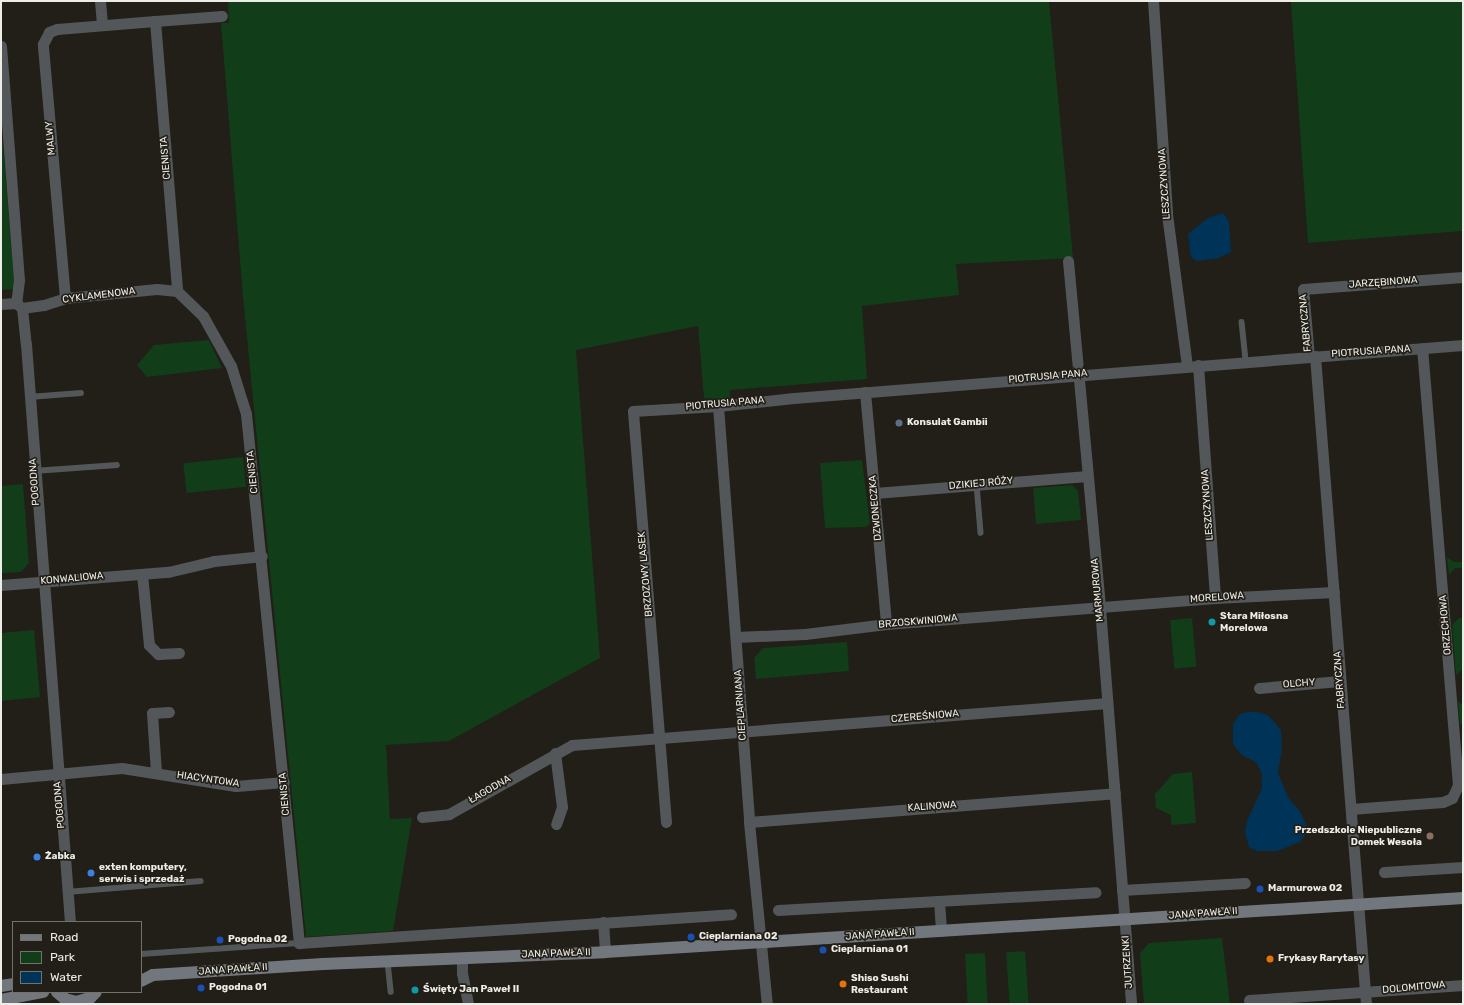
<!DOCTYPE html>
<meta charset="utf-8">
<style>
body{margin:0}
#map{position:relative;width:1464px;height:1005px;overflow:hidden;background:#211f17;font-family:Rubik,sans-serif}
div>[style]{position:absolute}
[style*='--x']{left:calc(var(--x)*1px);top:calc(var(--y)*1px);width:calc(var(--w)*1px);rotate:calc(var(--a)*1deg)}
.green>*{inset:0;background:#113d19;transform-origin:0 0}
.water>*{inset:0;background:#003358}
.lane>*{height:5.5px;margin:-2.75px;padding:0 2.75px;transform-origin:2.75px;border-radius:2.75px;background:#53575a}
.street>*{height:11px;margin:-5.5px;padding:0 5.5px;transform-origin:5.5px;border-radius:5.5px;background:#53575a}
.secondary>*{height:12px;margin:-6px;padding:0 6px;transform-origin:6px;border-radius:6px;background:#71777c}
.dots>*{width:11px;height:11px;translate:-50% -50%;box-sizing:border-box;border:2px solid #211f17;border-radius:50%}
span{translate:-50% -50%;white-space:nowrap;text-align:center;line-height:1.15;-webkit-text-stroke:3.5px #211f17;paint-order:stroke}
.street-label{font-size:10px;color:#eeece6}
.poi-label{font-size:10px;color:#eeece6;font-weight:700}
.left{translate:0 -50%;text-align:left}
.right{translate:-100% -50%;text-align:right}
.frame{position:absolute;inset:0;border:2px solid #eeece6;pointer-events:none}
.legend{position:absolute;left:12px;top:921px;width:130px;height:72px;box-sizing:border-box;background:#211f17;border:1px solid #73716a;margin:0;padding:5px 7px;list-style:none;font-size:12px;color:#eeece6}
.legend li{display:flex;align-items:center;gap:8px;height:20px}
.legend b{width:20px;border:1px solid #73716a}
</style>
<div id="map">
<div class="green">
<div style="clip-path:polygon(228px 1px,1049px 1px,1073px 258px,956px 264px,959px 295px,862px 306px,867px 379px,730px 390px,730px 400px,704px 398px,698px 326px,576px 350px,600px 658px,449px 741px,386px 745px,390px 819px,412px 818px,393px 931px,306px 937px,243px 297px,221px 23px,229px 23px)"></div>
<div style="clip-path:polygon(1291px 1px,1463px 1px,1463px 231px,1308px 243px)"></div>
<div style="clip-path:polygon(1px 122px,15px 289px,1px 290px)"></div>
<div style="clip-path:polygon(209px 340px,222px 368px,147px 377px,137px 365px,154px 345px)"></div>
<div style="left:243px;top:457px;width:30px;height:60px;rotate:84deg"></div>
<div style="clip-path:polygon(862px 460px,870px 524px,865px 527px,825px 528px,820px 463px)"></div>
<div style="clip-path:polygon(23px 484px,29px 563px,21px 572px,1px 573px,1px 486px)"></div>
<div style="clip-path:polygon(1072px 485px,1078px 491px,1081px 520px,1036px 524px,1033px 488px)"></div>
<div style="clip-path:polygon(1447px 557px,1454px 562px,1463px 562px,1463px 568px,1455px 568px,1449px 575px)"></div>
<div style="left:1192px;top:618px;width:49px;height:22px;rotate:85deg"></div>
<div style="clip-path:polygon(1459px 618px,1463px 618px,1463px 669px,1456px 675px,1452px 625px)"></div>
<div style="clip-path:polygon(34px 630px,40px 697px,1px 701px,1px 633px)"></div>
<div style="clip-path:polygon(847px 642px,849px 671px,756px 679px,754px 658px,763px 648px)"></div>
<div style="clip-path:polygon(1458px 701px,1463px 705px,1463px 722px,1460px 725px)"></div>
<div style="clip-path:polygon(1192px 772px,1196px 823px,1171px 825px,1171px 815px,1156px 808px,1155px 794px,1173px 774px)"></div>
<div style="clip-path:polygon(1222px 938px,1230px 1004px,1144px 1004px,1140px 953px,1149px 943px)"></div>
<div style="left:1025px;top:951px;width:53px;height:19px;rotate:86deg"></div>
<div style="left:985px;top:953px;width:51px;height:20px;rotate:87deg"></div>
</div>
<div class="water">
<div style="clip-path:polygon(1220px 214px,1224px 214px,1229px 222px,1231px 252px,1219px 258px,1197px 261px,1191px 257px,1188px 234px,1208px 218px)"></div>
<div style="clip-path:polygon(1248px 712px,1258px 712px,1269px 716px,1281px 730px,1282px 748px,1278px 773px,1289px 799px,1299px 810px,1309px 830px,1300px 842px,1277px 851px,1257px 851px,1249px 847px,1245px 832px,1247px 821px,1262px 788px,1262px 774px,1256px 762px,1242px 755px,1233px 744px,1233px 724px,1240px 714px)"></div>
</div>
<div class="lane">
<div style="--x:1242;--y:322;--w:39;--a:84"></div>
<div style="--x:29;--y:397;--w:52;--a:-4.4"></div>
<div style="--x:34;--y:471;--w:83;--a:-4.1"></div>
<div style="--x:977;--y:485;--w:48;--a:85.2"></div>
<div style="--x:67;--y:892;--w:134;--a:-4.7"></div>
<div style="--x:141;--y:954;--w:158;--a:-4"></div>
<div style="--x:388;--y:962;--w:30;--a:84"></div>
</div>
<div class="street">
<div style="--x:100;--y:1;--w:24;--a:85"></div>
<div style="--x:1153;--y:1;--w:213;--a:86.2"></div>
<div style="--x:1167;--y:214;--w:153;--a:82.5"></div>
<div style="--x:155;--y:21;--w:67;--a:-4.3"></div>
<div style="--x:1;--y:46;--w:235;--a:85.6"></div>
<div style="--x:19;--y:280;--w:23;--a:97"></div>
<div style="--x:1068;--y:261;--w:348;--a:84.7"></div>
<div style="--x:1100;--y:608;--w:397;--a:85.5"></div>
<div style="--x:65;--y:298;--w:255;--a:-95"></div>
<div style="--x:43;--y:44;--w:13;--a:-63"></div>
<div style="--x:49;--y:32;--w:9;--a:-21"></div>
<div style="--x:57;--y:29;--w:98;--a:-4.7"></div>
<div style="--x:155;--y:21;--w:271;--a:85.3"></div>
<div style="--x:16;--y:303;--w:8;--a:40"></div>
<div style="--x:22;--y:308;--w:36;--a:84"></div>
<div style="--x:26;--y:344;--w:580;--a:85.65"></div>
<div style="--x:1;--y:304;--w:15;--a:-4"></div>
<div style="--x:22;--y:308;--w:22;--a:-8"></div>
<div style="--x:44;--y:305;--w:22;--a:-18"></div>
<div style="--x:65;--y:298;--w:92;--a:-5.6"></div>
<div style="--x:157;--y:289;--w:20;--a:6"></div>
<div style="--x:177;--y:291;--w:36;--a:44"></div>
<div style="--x:203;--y:316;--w:57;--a:60.8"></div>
<div style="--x:231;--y:366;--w:50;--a:72.6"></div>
<div style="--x:246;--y:414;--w:532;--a:84.28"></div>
<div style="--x:299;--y:943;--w:433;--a:-3.8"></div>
<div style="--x:1315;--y:356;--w:650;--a:85.5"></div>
<div style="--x:1309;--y:357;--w:68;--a:-95"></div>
<div style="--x:1303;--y:289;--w:160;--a:-4.3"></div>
<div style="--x:1198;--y:365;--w:234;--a:85.8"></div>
<div style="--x:865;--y:392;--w:233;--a:84.8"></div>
<div style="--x:718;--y:406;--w:417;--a:85.7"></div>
<div style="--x:749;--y:822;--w:183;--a:84.4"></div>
<div style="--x:875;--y:493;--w:213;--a:-4.6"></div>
<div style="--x:142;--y:574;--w:71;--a:84.4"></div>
<div style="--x:149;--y:645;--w:13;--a:45"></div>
<div style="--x:158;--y:654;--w:21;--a:-3"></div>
<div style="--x:1;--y:585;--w:168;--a:-4.5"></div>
<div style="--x:168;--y:572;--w:47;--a:-13.4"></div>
<div style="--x:214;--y:561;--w:48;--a:-5.9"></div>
<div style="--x:736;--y:637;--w:69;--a:-2.5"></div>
<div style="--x:805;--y:634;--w:82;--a:-7"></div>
<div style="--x:886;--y:624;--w:330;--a:-4.5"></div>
<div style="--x:1215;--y:598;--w:119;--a:-2.9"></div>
<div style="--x:1259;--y:688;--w:81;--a:-4.9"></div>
<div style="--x:555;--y:753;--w:54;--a:82.6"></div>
<div style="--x:562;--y:807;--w:18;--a:109"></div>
<div style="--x:156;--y:772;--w:59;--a:-93.9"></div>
<div style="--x:152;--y:713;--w:17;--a:-3"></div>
<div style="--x:1;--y:779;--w:121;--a:-5.2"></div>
<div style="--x:122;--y:768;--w:115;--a:9"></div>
<div style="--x:236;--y:786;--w:48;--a:-4.8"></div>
<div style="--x:1351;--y:809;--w:92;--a:-4.4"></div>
<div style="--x:1443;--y:802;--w:10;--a:-24"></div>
<div style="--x:1452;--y:798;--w:14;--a:-65"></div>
<div style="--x:1458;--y:785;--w:438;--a:-94.7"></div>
<div style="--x:422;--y:817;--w:27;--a:-6"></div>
<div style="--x:449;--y:814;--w:141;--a:-29.3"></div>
<div style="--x:572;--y:745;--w:537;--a:-4.49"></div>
<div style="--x:666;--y:822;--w:412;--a:-94.6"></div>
<div style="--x:633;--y:411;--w:85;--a:-3.4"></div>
<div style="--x:718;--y:406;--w:76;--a:-6"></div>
<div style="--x:794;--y:398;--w:671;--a:-4.53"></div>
<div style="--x:749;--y:822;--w:367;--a:-4.5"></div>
<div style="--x:1384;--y:872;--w:79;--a:-3.6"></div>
<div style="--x:1122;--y:890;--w:123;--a:-3.3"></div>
<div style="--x:939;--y:901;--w:30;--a:86"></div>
<div style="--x:778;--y:910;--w:318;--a:-3.2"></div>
<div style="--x:603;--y:922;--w:30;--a:86"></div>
<div style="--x:462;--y:959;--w:14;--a:90"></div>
<div style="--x:462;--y:973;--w:32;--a:79"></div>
<div style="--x:1249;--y:1000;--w:215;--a:-4"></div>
</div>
<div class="secondary">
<div style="--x:141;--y:981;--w:13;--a:-27"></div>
<div style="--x:153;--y:975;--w:170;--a:-3.7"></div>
<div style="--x:323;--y:964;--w:282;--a:-2.4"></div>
<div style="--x:605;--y:952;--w:860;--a:-3.6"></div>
<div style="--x:1;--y:986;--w:12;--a:-9"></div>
<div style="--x:57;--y:992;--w:11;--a:41"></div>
<div style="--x:65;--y:999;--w:11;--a:15"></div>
<div style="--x:76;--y:1002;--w:15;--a:-16"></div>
<div style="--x:90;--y:998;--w:8;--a:-45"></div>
<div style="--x:1;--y:1000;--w:43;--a:-10.8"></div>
</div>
<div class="dots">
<div style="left:899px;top:423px;background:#5c6f8a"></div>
<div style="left:1212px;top:622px;background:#0f9aa8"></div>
<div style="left:1430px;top:836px;background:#8d6e63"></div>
<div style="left:37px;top:857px;background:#3f7fe0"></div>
<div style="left:91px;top:873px;background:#3f7fe0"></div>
<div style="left:1260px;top:889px;background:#1a4fb4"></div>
<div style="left:691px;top:937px;background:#1a4fb4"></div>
<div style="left:220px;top:940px;background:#1a4fb4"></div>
<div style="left:823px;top:950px;background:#1a4fb4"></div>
<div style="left:1270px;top:959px;background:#e8710a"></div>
<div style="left:843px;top:984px;background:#e8710a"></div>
<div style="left:201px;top:988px;background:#1a4fb4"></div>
<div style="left:415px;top:990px;background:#0f9aa8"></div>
</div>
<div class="street-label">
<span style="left:51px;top:138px;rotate:-95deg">MALWY</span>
<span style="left:166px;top:158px;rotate:-95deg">CIENISTA</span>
<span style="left:1165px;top:184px;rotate:-94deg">LESZCZYNOWA</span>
<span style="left:1383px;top:283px;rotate:-4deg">JARZĘBINOWA</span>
<span style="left:99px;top:296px;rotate:-7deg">CYKLAMENOWA</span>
<span style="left:1306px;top:323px;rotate:-95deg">FABRYCZNA</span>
<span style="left:1371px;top:352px;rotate:-4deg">PIOTRUSIA PANA</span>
<span style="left:1048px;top:377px;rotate:-5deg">PIOTRUSIA PANA</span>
<span style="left:725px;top:404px;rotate:-5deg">PIOTRUSIA PANA</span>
<span style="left:253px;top:472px;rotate:-96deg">CIENISTA</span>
<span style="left:35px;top:482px;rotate:-94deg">POGODNA</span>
<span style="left:981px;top:484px;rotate:-5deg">DZIKIEJ RÓŻY</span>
<span style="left:1208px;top:505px;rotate:-94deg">LESZCZYNOWA</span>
<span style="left:876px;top:508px;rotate:-95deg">DZWONECZKA</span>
<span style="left:646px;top:574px;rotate:-95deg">BRZOZOWY LASEK</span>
<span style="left:72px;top:579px;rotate:-5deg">KONWALIOWA</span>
<span style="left:1098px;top:590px;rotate:-95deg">MARMUROWA</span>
<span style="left:1217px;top:598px;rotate:-4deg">MORELOWA</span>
<span style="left:918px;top:622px;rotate:-5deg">BRZOSKWINIOWA</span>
<span style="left:1446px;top:625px;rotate:-95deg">ORZECHOWA</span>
<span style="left:1340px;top:680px;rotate:-94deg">FABRYCZNA</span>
<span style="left:1299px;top:684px;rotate:-4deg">OLCHY</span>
<span style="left:741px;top:705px;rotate:-94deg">CIEPLARNIANA</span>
<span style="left:925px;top:717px;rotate:-5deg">CZEREŚNIOWA</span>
<span style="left:208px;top:780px;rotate:8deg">HIACYNTOWA</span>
<span style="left:490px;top:790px;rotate:-30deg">ŁAGODNA</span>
<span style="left:285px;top:794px;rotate:-95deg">CIENISTA</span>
<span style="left:60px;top:805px;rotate:-95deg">POGODNA</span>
<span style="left:932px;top:807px;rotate:-4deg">KALINOWA</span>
<span style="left:1203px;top:914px;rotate:-4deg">JANA PAWŁA II</span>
<span style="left:880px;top:935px;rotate:-4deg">JANA PAWŁA II</span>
<span style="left:556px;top:954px;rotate:-2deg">JANA PAWŁA II</span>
<span style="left:1128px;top:962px;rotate:-94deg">JUTRZENKI</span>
<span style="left:233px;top:970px;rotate:-4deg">JANA PAWŁA II</span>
<span style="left:1414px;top:988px;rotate:-5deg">DOLOMITOWA</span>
</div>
<div class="poi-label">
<span class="left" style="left:907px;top:423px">Konsulat Gambii</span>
<span class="left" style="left:1220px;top:622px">Stara Miłosna<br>Morelowa</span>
<span class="right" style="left:1422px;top:836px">Przedszkole Niepubliczne<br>Domek Wesoła</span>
<span class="left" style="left:45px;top:857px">Żabka</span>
<span class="left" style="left:99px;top:873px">exten komputery,<br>serwis i sprzedaż</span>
<span class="left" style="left:1268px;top:889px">Marmurowa 02</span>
<span class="left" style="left:699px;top:937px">Cieplarniana 02</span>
<span class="left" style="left:228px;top:940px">Pogodna 02</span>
<span class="left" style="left:831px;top:950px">Cieplarniana 01</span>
<span class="left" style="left:1278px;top:959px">Frykasy Rarytasy</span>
<span class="left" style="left:851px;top:984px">Shiso Sushi<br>Restaurant</span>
<span class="left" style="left:209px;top:988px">Pogodna 01</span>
<span class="left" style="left:423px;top:990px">Święty Jan Paweł II</span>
</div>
<div class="frame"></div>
<ul class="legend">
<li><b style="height:5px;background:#71777c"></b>Road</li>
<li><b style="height:11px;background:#113d19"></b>Park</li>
<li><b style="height:11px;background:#003358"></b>Water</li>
</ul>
</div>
